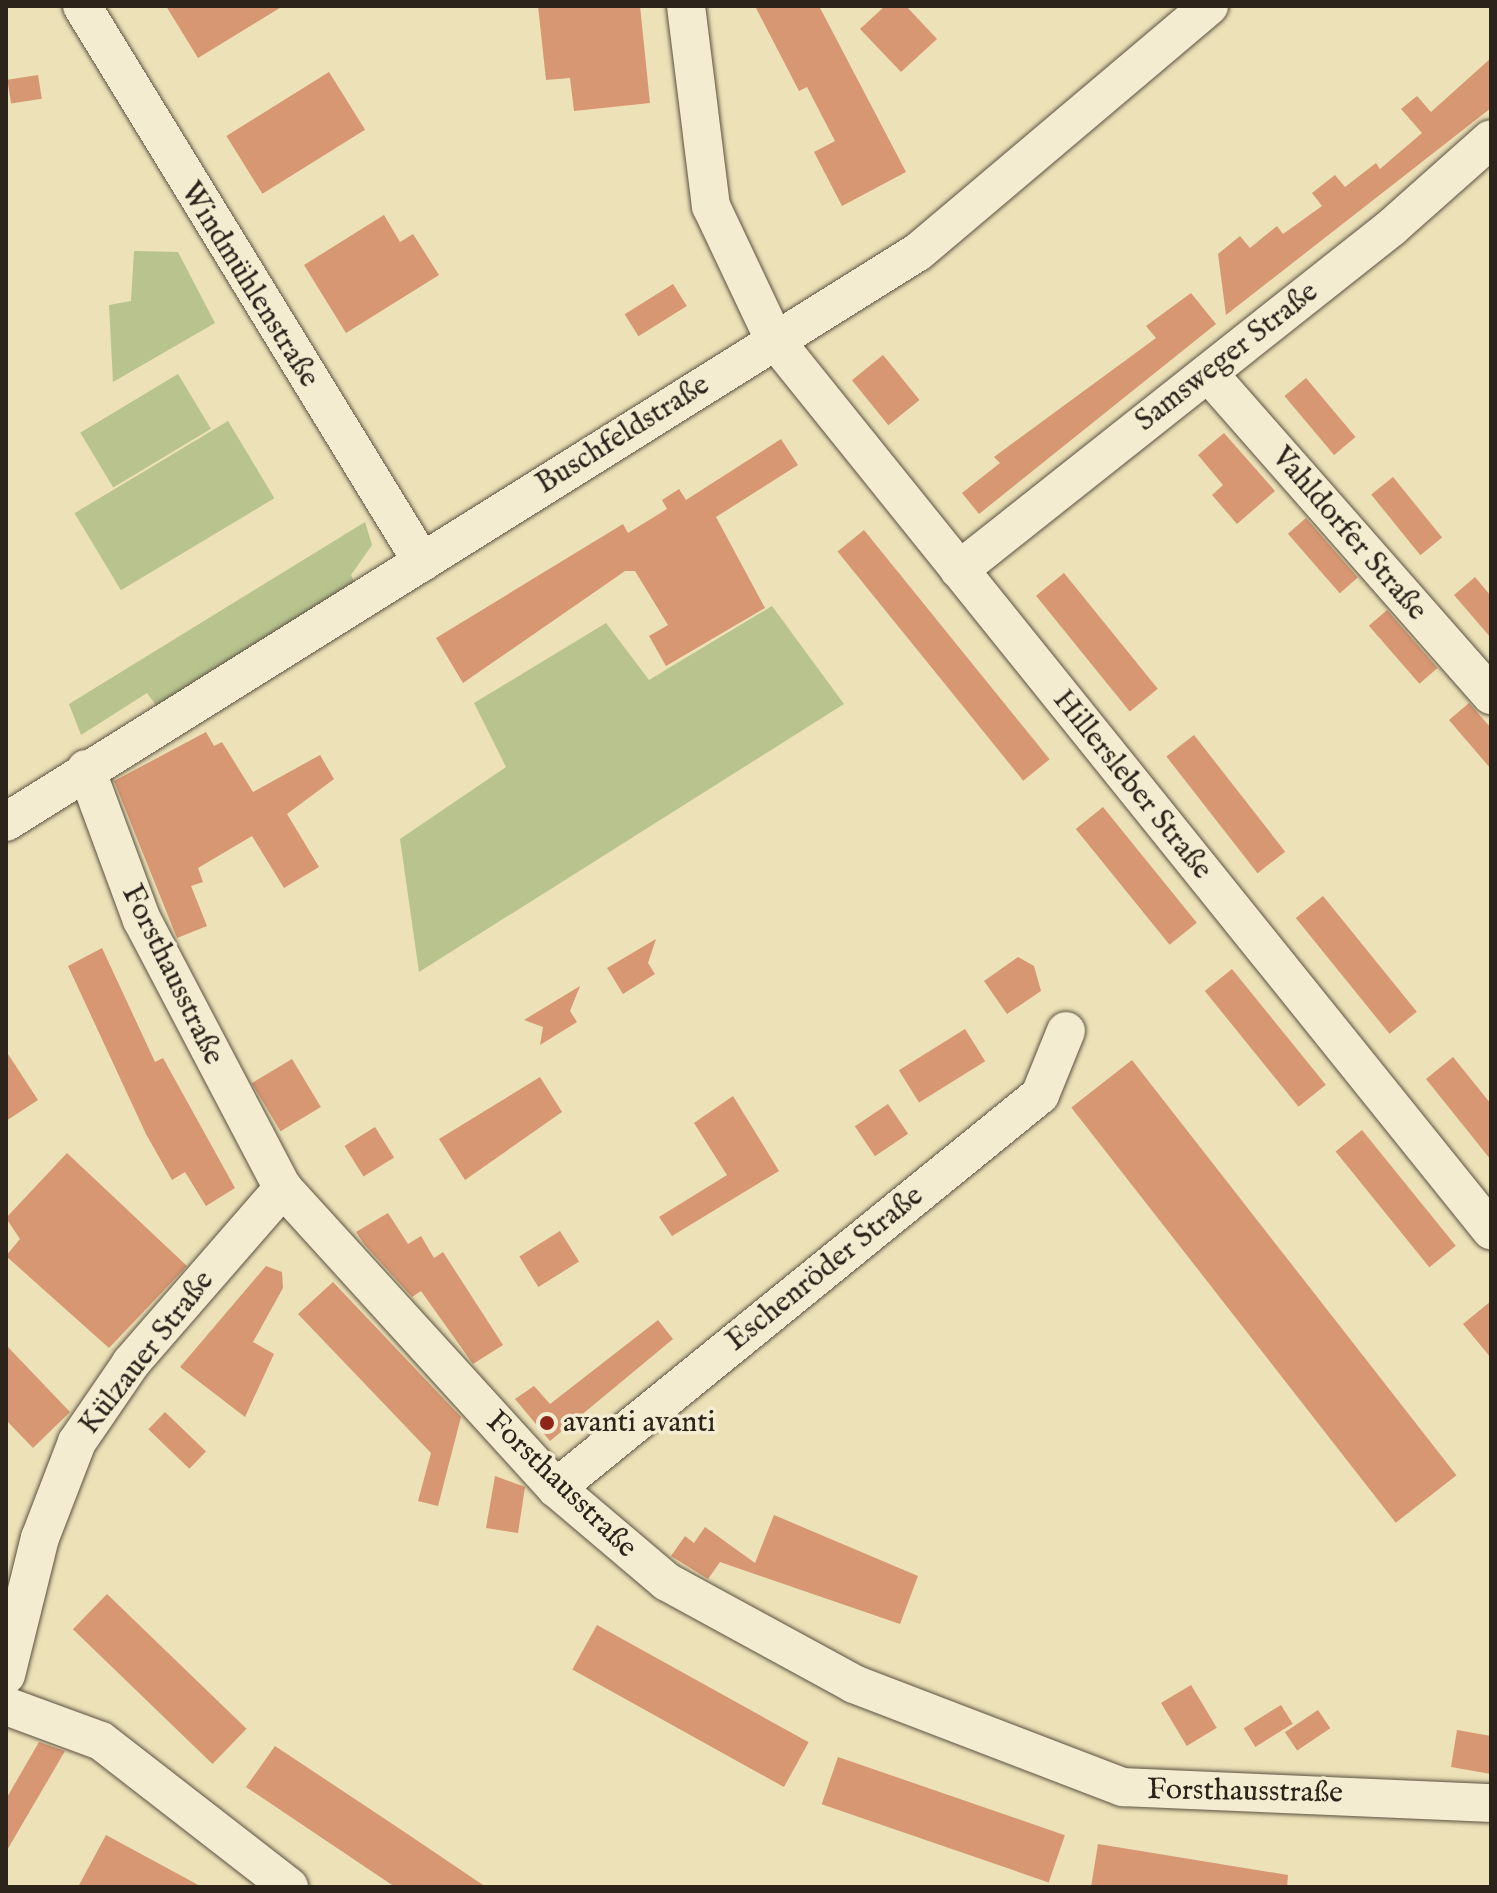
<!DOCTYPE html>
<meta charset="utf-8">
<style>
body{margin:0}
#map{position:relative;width:1497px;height:1893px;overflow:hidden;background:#ece1b7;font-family:"IM FELL English",serif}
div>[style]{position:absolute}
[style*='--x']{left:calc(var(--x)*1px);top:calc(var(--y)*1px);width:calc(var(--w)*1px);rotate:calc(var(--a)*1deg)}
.green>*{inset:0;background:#b8c38e;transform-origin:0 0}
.building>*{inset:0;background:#d79772;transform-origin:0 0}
.roads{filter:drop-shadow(0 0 2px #5c5242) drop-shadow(0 0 2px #5c5242)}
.minor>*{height:38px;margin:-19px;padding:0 19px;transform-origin:19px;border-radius:19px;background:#f3ecd0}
.dots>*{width:22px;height:22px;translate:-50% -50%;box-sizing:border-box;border:4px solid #f3ecd0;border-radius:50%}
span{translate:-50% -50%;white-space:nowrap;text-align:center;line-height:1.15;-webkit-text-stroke:7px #f3ecd0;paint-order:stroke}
.street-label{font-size:30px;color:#2c231b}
.poi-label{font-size:30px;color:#2c231b}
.left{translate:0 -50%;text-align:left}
.frame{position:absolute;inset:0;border:8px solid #2c231b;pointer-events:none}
</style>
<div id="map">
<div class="green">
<div style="clip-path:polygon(134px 251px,178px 252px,215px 323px,113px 382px,109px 305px,131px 301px)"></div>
<div style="left:178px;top:374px;width:64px;height:114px;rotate:59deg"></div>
<div style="left:228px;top:421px;width:90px;height:179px;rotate:59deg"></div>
<div style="clip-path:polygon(365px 522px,372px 545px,351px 575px,356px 585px,158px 708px,147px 693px,81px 735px,69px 704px)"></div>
<div style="clip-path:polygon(772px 606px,844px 704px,419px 972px,400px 839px,506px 767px,474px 703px,606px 623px,649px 680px)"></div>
</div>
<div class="building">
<div style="clip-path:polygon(166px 6px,283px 6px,198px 58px)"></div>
<div style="clip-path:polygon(538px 6px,640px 6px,650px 103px,574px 111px,570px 78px,546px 80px)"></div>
<div style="clip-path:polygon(755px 6px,819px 6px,906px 172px,842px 206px,814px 152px,835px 141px,807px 87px,799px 91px)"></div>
<div style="clip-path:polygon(885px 6px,906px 6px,937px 39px,901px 72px,860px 29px)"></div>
<div style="clip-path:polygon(1491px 58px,1491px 108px,1226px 315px,1218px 254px,1240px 236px,1250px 248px,1277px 226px,1283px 234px,1322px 206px,1312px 193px,1335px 175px,1345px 187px,1376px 163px,1380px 169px,1422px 133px,1401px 109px,1417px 96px,1431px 112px)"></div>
<div style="left:329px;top:72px;width:68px;height:121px;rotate:58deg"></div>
<div style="left:38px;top:75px;width:24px;height:31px;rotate:81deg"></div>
<div style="clip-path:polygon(384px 215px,400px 242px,413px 234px,439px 275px,346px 333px,304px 265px)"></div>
<div style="left:673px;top:284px;width:26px;height:57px;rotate:58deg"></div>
<div style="clip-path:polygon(1191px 293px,1216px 324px,979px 514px,962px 493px,1000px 463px,994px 457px,1156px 338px,1146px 326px)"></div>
<div style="left:883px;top:355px;width:58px;height:40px;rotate:51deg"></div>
<div style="left:1306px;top:378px;width:77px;height:28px;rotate:50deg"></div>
<div style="clip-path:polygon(1224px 433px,1275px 491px,1237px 524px,1212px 495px,1223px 485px,1198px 455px)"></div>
<div style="clip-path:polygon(781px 439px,798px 465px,716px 517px,765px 608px,666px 666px,649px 636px,668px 625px,635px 571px,625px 571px,463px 683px,436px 638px,623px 524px,628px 533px,667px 509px,662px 500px,679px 489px,686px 500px)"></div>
<div style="left:1393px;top:477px;width:78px;height:28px;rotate:51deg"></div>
<div style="left:1306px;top:518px;width:79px;height:24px;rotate:49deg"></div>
<div style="left:864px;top:530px;width:295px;height:34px;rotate:51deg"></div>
<div style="left:1064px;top:573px;width:149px;height:36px;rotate:51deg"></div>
<div style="clip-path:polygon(1475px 577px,1491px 596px,1491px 638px,1454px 595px)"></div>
<div style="left:1387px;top:610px;width:77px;height:24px;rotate:49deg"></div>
<div style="clip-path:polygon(1469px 703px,1491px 728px,1491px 769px,1449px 720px)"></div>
<div style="clip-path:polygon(206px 732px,214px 746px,222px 742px,253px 792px,320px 755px,334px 779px,287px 814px,319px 867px,284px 888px,252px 836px,198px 868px,203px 882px,191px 886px,207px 926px,177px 938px,114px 781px)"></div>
<div style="left:1194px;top:735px;width:148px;height:35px;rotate:52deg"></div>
<div style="left:1103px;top:807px;width:149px;height:35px;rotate:51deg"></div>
<div style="left:1323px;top:896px;width:149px;height:35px;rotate:51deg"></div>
<div style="clip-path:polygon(656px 939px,648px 963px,655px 974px,623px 994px,607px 968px)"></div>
<div style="clip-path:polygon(102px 948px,155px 1062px,163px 1058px,235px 1188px,206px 1206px,185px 1172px,172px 1180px,146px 1134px,68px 966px)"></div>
<div style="clip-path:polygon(1018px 957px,1034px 966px,1041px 991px,1007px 1014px,984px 981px)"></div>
<div style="left:1232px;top:969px;width:149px;height:35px;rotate:51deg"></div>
<div style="clip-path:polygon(580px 986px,570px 1011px,577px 1022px,540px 1045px,543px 1027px,524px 1020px)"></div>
<div style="left:965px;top:1029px;width:38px;height:78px;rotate:58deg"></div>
<div style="clip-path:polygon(6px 1051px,38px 1100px,6px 1121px)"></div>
<div style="clip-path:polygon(1453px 1057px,1491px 1104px,1491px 1160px,1426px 1079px)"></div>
<div style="left:292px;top:1059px;width:56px;height:47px;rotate:59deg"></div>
<div style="left:1132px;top:1060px;width:527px;height:77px;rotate:52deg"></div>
<div style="clip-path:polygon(540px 1077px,562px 1112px,465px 1180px,439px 1139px)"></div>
<div style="clip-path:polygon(733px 1096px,779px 1171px,672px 1236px,659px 1217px,727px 1175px,694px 1123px)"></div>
<div style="left:888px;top:1104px;width:36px;height:40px;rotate:56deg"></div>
<div style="left:375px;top:1127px;width:36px;height:36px;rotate:58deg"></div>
<div style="left:1362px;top:1130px;width:149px;height:34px;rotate:51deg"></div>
<div style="clip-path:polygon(67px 1153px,187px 1266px,109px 1348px,6px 1256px,20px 1239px,6px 1218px)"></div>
<div style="clip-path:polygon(388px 1213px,408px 1244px,421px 1236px,434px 1258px,443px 1252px,503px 1345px,473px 1364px,421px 1291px,412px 1297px,364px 1244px,356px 1232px)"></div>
<div style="left:560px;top:1231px;width:36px;height:48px;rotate:58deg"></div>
<div style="clip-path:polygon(266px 1266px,282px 1272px,283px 1288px,253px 1342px,274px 1354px,245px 1417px,180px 1367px)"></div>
<div style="clip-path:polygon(333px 1282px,461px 1417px,438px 1506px,418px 1501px,431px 1453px,298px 1314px)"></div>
<div style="clip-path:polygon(1491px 1301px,1491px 1358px,1463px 1324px)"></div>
<div style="clip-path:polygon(658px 1320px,673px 1339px,550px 1441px,515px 1399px,534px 1386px,550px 1404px)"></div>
<div style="clip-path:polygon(6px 1345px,70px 1412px,33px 1448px,6px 1420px)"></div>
<div style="left:165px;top:1412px;width:57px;height:24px;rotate:44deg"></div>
<div style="clip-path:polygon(495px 1476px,525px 1487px,518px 1533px,486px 1528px)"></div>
<div style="clip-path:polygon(774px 1515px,918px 1576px,900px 1624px,720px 1562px,708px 1579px,671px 1556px,685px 1536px,694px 1543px,705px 1527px,755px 1563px)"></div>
<div style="left:107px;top:1594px;width:194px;height:49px;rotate:44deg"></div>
<div style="left:597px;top:1625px;width:242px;height:51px;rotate:29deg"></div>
<div style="left:1191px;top:1685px;width:50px;height:35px;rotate:59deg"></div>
<div style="left:1281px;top:1705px;width:22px;height:44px;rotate:58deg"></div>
<div style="left:1318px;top:1710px;width:22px;height:40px;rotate:56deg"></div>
<div style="clip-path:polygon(1457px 1730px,1491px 1736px,1491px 1774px,1451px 1767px)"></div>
<div style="clip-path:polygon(39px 1742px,65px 1751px,6px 1852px,6px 1799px)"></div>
<div style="clip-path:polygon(275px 1746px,400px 1829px,486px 1887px,395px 1887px,246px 1787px)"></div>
<div style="left:838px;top:1757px;width:240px;height:50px;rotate:19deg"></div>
<div style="clip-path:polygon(106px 1835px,202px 1887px,78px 1887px)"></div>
<div style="clip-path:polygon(1098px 1844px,1288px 1875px,1287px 1887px,1091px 1887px)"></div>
</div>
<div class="roads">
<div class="minor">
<div style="--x:82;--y:6;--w:652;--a:58.55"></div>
<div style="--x:686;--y:6;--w:202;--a:82.9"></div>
<div style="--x:711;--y:206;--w:147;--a:64.7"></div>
<div style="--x:774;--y:339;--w:1144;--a:51.18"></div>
<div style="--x:1208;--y:373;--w:429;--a:48.7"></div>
<div style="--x:959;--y:570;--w:552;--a:-38.38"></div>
<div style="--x:1392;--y:227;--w:132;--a:-41.6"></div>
<div style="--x:86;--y:769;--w:161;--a:69.7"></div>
<div style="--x:142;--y:920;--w:303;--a:62.3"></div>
<div style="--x:283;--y:1188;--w:406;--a:47.7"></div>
<div style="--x:556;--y:1488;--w:145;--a:40.3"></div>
<div style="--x:667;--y:1582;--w:213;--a:28.6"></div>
<div style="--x:854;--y:1684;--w:288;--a:21"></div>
<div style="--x:1123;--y:1787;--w:368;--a:2.5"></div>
<div style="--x:6;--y:822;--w:1075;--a:-32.01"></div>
<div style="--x:918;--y:252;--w:381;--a:-40.2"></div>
<div style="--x:556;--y:1488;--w:623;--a:-39.08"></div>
<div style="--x:1040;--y:1095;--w:69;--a:-67.9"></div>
<div style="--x:6;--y:1675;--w:141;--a:-76.1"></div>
<div style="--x:40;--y:1538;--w:103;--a:-68.9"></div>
<div style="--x:77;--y:1442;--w:96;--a:-55.6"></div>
<div style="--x:131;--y:1363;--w:232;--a:-49"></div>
<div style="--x:6;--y:1706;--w:101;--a:20.2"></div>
<div style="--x:101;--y:1741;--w:238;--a:37.8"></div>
</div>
</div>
<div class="dots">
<div style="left:547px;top:1423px;background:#8f2418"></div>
</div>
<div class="street-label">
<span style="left:249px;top:285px;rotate:58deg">Windmühlenstraße</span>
<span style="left:1227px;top:357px;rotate:-38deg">Samsweger Straße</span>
<span style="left:623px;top:435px;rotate:-32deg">Buschfeldstraße</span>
<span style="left:1349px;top:534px;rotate:49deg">Vahldorfer Straße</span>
<span style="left:1132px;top:785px;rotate:51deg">Hillersleber Straße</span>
<span style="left:172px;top:975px;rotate:64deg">Forsthausstraße</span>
<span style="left:825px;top:1269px;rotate:-39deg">Eschenröder Straße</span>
<span style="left:147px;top:1353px;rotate:-52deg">Külzauer Straße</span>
<span style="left:561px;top:1485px;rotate:44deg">Forsthausstraße</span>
<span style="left:1245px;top:1792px;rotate:1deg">Forsthausstraße</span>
</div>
<div class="poi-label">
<span class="left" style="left:563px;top:1423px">avanti avanti</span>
</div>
<div class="frame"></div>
</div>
